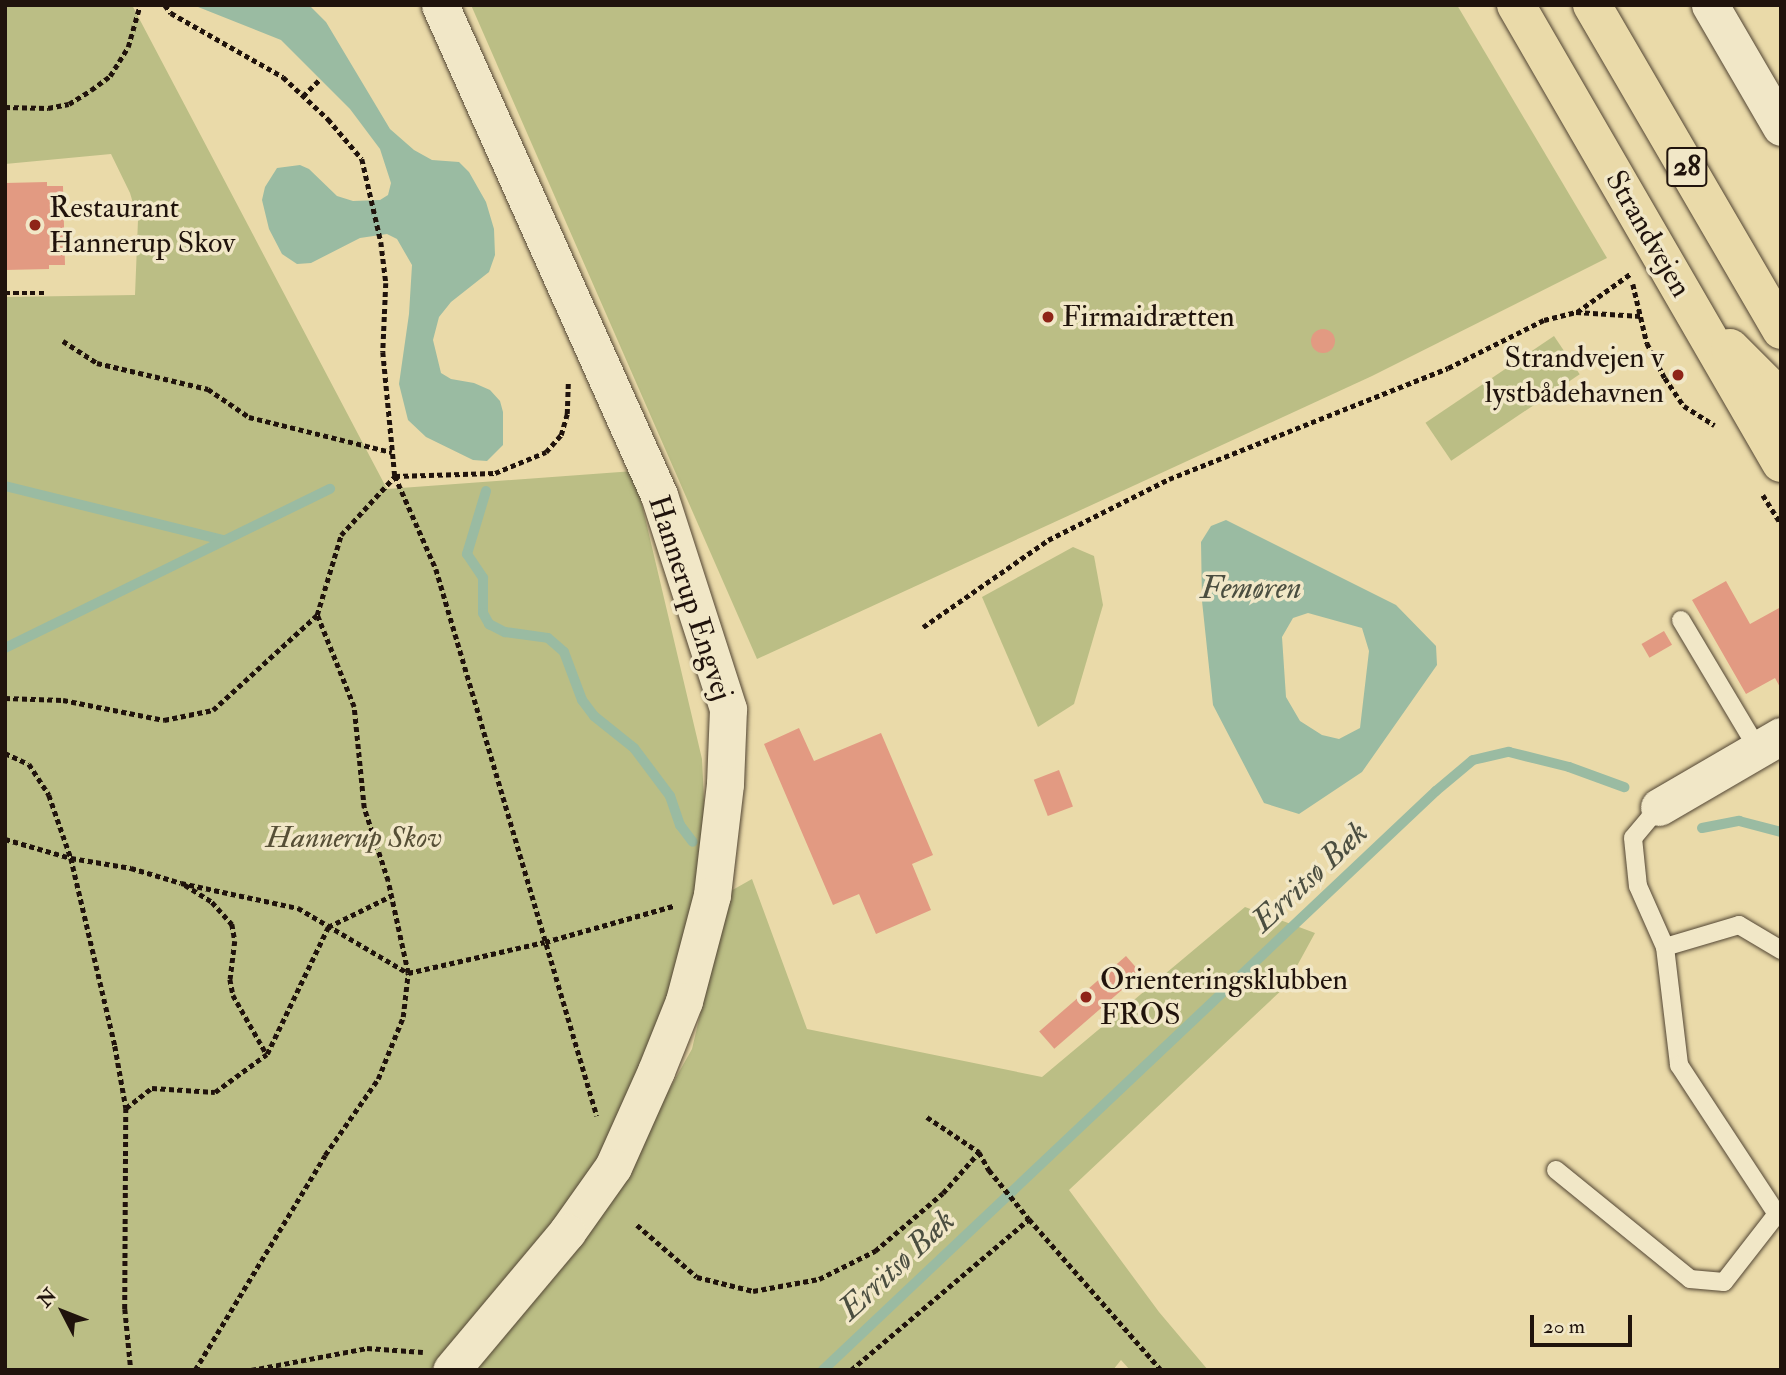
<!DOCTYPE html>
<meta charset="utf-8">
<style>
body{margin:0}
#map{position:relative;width:1786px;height:1375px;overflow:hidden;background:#eadaa9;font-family:"IM FELL Double Pica",serif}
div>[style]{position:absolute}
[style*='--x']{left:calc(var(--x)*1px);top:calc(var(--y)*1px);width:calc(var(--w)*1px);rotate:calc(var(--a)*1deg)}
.green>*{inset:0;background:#bbbe85;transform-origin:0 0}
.water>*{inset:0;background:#9abba2}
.stream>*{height:10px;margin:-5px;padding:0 5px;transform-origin:5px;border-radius:5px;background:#9abba2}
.building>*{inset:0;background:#e29a82;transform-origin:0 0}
.round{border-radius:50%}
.path>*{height:4.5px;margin-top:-2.25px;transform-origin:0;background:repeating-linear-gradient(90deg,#20130c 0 5px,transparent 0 8.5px)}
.roads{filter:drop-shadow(0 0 2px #524533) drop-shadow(0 0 2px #524533)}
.lane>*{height:18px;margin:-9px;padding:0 9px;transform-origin:9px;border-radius:9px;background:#f1e7c7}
.street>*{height:37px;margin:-18.5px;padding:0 18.5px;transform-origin:18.5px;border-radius:18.5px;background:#f1e7c7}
.primary>*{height:38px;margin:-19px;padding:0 19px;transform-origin:19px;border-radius:19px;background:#eadaa9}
.dots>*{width:19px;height:19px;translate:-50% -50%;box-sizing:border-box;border:4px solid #f1e7c7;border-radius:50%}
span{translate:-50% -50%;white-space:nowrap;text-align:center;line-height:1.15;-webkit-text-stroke:7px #f1e7c7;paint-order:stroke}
.shield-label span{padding:2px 5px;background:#f1e7c7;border:2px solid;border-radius:5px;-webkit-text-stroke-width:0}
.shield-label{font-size:28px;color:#20130c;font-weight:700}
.poi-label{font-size:30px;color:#20130c}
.left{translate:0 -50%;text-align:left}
.right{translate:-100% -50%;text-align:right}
.street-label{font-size:30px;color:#20130c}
.park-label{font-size:30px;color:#564f36;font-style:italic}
.water-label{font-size:32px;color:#4b4e40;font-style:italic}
.frame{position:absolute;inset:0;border:7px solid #20130c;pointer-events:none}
.north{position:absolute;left:28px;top:1277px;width:70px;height:70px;-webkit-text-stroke:5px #f1e7c7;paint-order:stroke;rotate:312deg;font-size:19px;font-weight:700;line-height:28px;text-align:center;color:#20130c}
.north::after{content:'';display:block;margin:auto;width:24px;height:32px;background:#20130c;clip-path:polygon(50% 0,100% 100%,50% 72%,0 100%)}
.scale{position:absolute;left:1530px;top:1315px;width:102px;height:32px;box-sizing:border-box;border:4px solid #20130c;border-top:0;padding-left:9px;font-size:21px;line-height:24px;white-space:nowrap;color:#20130c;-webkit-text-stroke:5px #f1e7c7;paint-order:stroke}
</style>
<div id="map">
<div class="green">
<div style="clip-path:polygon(5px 5px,132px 5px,387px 489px,634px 471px,702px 759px,706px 840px,695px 923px,620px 1121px,580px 1192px,430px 1370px,5px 1370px,5px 297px,135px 295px,138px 220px,130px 193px,111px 154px,5px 164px)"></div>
<div style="clip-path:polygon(471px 5px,1457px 5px,1607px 258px,1372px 376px,757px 659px)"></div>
<div style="left:1554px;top:336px;width:46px;height:155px;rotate:56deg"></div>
<div style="clip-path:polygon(1073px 547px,1094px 556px,1103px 605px,1074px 704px,1038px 727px,982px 597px)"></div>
<div style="clip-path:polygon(752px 879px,807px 1029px,1042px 1077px,1245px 907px,1315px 933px,1286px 986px,1069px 1190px,1159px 1312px,1208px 1370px,1130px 1370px,1121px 1360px,1113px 1370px,464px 1370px,599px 1214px,692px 1049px,729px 892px)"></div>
</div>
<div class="water">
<div style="clip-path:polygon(193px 5px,311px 7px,326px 22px,390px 129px,414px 150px,432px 160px,459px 162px,469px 172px,486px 202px,494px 229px,495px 255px,489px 272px,451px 302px,439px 317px,433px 340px,441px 373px,451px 379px,474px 383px,490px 390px,500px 401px,503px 412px,503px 445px,487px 461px,473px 460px,426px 437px,408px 420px,399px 384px,409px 314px,412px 265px,397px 239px,387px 234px,360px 238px,311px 263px,297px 264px,282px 254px,269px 229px,262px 200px,265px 187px,277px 168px,300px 165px,309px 169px,337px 196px,353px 201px,380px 200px,388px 195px,391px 183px,380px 149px,350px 109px,281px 40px)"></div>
<div style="clip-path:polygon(evenodd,1226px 520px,1396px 605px,1436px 646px,1437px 665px,1362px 772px,1299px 814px,1264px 803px,1213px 705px,1202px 601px,1201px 542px,1211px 526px,1226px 520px,1308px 613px,1362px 628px,1369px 651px,1360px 728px,1339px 739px,1322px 735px,1300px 721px,1286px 697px,1282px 637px,1293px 618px,1308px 613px)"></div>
</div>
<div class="stream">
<div style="--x:5;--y:486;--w:225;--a:13.9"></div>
<div style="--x:486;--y:491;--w:66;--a:106.8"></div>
<div style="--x:467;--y:554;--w:29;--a:56"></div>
<div style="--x:483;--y:578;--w:35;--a:90"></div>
<div style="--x:483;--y:613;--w:13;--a:61"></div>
<div style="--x:489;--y:624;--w:18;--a:27"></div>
<div style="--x:505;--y:632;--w:43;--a:7.9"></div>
<div style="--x:548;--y:638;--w:21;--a:41"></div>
<div style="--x:564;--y:652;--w:51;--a:69.4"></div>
<div style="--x:582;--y:700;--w:20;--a:53"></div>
<div style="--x:594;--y:716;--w:51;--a:38.7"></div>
<div style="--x:634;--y:748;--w:60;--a:53.1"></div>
<div style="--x:670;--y:796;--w:31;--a:71"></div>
<div style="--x:680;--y:825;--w:21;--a:53"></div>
<div style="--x:5;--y:648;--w:362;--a:-26.1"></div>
<div style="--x:1702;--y:828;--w:38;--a:-11"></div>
<div style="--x:1739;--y:821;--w:43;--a:14.7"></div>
<div style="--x:823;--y:1370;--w:843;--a:-43.37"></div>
<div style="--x:1436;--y:791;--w:48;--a:-40"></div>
<div style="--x:1473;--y:760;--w:37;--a:-13"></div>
<div style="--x:1509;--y:752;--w:62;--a:14"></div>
<div style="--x:1569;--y:767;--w:59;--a:20"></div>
</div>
<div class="building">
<div style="clip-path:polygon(47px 182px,47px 186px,63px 186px,65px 265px,49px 265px,49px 269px,5px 270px,5px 183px)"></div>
<div class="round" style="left:1311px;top:329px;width:24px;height:24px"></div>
<div style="clip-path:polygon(1726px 581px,1750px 624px,1781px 607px,1781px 689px,1775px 678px,1746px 694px,1692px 600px)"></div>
<div style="left:1664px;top:631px;width:16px;height:26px;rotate:60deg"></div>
<div style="clip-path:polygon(799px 728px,814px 761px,881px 733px,933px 855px,912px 864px,931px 910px,876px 934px,859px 894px,833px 905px,764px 744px)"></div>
<div style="left:1059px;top:770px;width:39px;height:27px;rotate:69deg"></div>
<div style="left:1126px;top:956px;width:23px;height:115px;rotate:49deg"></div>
</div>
<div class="path">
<div style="--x:165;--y:5;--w:10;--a:53"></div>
<div style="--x:171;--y:13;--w:129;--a:29.7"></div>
<div style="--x:283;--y:77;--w:62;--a:43"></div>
<div style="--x:328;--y:119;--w:52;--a:49.6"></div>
<div style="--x:362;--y:159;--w:85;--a:77.1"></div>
<div style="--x:381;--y:242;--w:41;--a:83"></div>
<div style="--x:386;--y:283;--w:69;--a:92.5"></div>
<div style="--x:383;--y:352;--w:125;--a:84.5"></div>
<div style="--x:395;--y:476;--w:102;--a:66.2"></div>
<div style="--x:436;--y:569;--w:570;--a:73.6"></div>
<div style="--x:303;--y:96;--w:24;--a:-45"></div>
<div style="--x:5;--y:107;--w:43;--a:1.3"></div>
<div style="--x:48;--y:108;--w:21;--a:-11"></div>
<div style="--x:69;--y:104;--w:26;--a:-32"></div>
<div style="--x:91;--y:90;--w:24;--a:-36"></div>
<div style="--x:110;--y:76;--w:34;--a:-58"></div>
<div style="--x:128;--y:47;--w:44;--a:-74.1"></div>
<div style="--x:1633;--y:284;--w:61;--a:76.7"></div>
<div style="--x:1647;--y:343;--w:39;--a:63"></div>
<div style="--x:1665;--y:378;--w:34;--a:56"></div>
<div style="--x:1684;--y:406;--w:36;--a:32"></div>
<div style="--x:5;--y:293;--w:39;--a:0"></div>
<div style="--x:1577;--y:312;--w:65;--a:-35.6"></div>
<div style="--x:63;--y:341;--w:40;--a:32.9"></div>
<div style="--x:97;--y:363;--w:114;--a:13.2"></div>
<div style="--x:208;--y:389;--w:50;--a:34.3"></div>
<div style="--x:249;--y:417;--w:147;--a:13.8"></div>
<div style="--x:1763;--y:495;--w:34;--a:58"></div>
<div style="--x:923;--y:627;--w:152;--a:-34.8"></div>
<div style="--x:1048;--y:540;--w:136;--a:-26.8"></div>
<div style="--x:1169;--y:479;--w:300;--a:-21.7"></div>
<div style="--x:1448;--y:368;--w:107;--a:-26.6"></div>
<div style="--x:1544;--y:320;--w:33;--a:-14"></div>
<div style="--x:1576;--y:312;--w:65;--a:3.5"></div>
<div style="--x:5;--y:698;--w:58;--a:2"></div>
<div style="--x:63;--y:700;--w:103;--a:11.2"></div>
<div style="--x:164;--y:720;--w:50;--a:-11.5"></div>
<div style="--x:213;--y:710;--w:141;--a:-42.4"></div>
<div style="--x:317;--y:615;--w:84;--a:-73.3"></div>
<div style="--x:341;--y:535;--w:80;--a:-47.5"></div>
<div style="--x:395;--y:476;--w:100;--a:-1.7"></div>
<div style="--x:495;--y:473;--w:55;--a:-22.4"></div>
<div style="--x:546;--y:452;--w:23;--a:-49"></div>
<div style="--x:561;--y:435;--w:22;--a:-74"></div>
<div style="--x:567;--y:414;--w:34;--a:-88"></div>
<div style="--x:5;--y:753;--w:26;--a:25"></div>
<div style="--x:29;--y:764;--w:37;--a:57"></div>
<div style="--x:49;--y:795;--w:67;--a:70.8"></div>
<div style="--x:71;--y:858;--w:193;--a:76.8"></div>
<div style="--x:115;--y:1046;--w:63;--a:79.9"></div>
<div style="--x:126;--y:1108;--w:201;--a:90.3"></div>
<div style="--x:125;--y:1309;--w:61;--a:84.4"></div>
<div style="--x:5;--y:839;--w:69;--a:16.1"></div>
<div style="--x:71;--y:858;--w:61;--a:9.5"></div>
<div style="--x:131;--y:868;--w:52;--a:16.7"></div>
<div style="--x:181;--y:883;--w:120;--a:12.1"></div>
<div style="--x:298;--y:908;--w:128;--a:30.6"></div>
<div style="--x:408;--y:973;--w:140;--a:-12.8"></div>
<div style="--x:545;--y:942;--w:133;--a:-15.7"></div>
<div style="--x:185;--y:885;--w:32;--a:32"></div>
<div style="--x:212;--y:902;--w:30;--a:48"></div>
<div style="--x:232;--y:924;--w:17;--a:80"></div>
<div style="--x:235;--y:941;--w:38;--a:97"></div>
<div style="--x:230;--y:979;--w:16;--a:79"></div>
<div style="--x:233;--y:995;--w:67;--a:60.4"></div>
<div style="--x:126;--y:1108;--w:33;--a:-38"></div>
<div style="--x:152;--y:1088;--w:63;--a:3.6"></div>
<div style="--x:215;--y:1092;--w:64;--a:-36.2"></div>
<div style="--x:267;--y:1054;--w:141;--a:-64.3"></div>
<div style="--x:328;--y:927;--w:70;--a:-26.2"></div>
<div style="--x:927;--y:1117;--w:63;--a:33.9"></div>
<div style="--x:979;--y:1152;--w:21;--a:61"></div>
<div style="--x:989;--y:1170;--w:63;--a:50.8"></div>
<div style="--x:1029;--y:1219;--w:201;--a:48.8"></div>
<div style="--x:637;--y:1225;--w:79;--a:40.9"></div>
<div style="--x:697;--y:1277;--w:58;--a:14"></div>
<div style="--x:753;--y:1291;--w:67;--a:-10.3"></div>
<div style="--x:819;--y:1279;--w:63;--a:-26.6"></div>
<div style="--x:875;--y:1251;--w:89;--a:-40.5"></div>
<div style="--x:943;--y:1193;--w:55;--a:-48.7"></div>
<div style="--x:195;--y:1370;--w:251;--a:-58.8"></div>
<div style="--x:325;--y:1155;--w:93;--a:-55.1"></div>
<div style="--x:378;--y:1079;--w:67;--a:-68"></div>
<div style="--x:403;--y:1017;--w:44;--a:-83.5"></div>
<div style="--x:408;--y:973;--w:94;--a:-102.3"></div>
<div style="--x:388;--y:881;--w:77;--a:-108.2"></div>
<div style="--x:364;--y:808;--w:101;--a:-95.7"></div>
<div style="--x:354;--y:707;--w:99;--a:-111.9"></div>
<div style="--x:251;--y:1370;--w:118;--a:-10.7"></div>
<div style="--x:367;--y:1348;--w:56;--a:4.1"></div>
<div style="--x:851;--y:1370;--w:233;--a:-40.3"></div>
</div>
<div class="roads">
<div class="lane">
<div style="--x:1681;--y:620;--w:150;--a:59.2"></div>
<div style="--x:1659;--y:807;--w:40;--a:130"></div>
<div style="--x:1633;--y:838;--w:48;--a:84.1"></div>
<div style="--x:1638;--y:886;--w:67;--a:66.1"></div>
<div style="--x:1665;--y:947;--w:119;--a:83.2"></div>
<div style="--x:1679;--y:1065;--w:178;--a:56.7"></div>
<div style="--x:1665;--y:947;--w:77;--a:-16.6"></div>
<div style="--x:1739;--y:925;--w:49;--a:30.8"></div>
<div style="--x:1556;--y:1170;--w:173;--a:39.1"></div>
<div style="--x:1690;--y:1279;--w:34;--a:5"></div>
<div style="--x:1724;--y:1282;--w:86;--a:-52.1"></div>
<div style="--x:1777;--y:1214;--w:5;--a:37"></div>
</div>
<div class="street">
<div style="--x:440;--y:5;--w:537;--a:65.92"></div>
<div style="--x:659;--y:495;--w:225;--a:72.1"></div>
<div style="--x:728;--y:709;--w:75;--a:92.3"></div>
<div style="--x:725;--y:784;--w:112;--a:96.7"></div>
<div style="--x:712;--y:895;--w:110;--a:104.8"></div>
<div style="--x:684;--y:1001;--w:75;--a:111.8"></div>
<div style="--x:656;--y:1071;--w:105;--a:114.1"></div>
<div style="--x:613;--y:1167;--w:80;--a:125.3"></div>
<div style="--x:567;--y:1232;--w:180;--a:130"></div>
<div style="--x:1710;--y:5;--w:141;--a:59.8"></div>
<div style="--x:1659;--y:807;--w:141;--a:-30.2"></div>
</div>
<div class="primary">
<div style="--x:1516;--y:5;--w:529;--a:59.95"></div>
<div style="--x:1592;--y:5;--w:376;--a:59.8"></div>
<div style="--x:1730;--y:348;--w:59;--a:45"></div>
<div style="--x:1772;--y:390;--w:18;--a:61"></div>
</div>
</div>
<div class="dots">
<div style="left:35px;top:225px;background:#8f2418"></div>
<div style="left:1048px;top:317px;background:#8f2418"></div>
<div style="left:1678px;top:375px;background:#8f2418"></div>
<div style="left:1086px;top:997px;background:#8f2418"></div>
</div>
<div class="shield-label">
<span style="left:1687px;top:167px">28</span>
</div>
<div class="poi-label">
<span class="left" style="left:49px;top:225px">Restaurant<br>Hannerup Skov</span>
<span class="left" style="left:1062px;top:317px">Firmaidrætten</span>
<span class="right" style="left:1664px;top:375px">Strandvejen v<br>lystbådehavnen</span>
<span class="left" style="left:1100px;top:997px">Orienteringsklubben<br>FROS</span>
</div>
<div class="street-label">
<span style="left:1648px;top:234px;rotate:60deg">Strandvejen</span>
<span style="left:690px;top:598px;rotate:72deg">Hannerup Engvej</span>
</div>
<div class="park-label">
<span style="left:354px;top:838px">Hannerup Skov</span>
</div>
<div class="water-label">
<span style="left:1251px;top:588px">Femøren</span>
<span style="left:1310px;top:877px;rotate:-43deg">Erritsø Bæk</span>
<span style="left:897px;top:1265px;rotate:-43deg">Erritsø Bæk</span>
</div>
<div class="frame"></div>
<div class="north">N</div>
<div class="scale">20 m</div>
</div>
